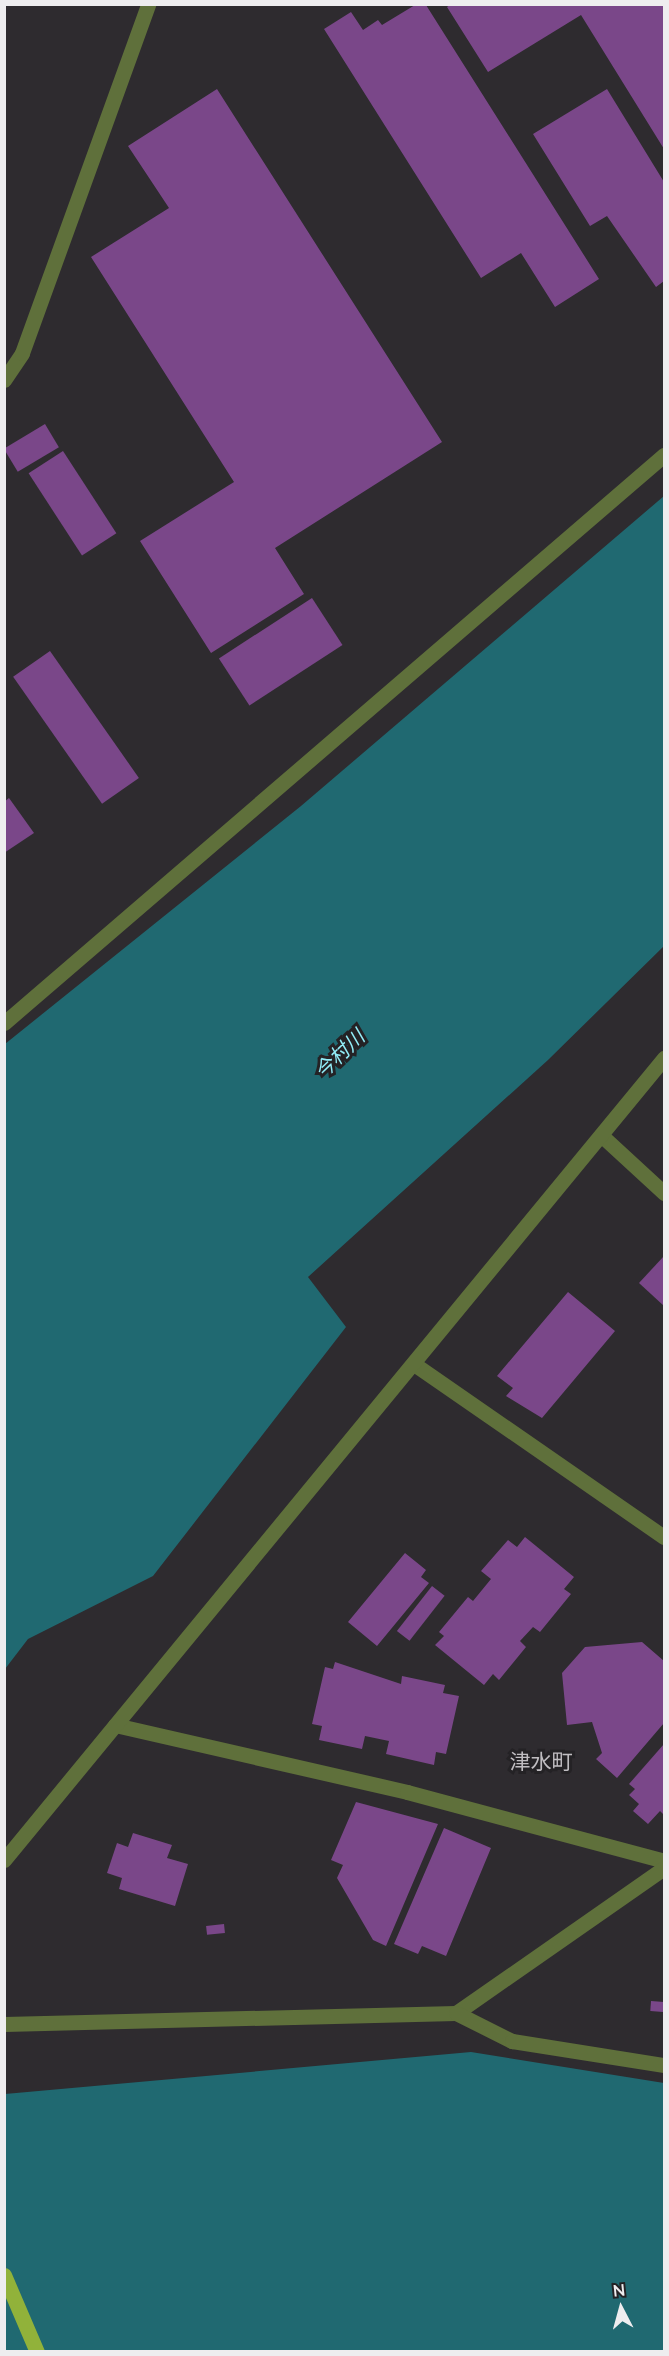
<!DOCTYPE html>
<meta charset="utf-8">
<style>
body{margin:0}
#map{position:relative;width:669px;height:2356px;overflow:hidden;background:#2e2b2f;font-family:Lato,"Noto Sans JP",sans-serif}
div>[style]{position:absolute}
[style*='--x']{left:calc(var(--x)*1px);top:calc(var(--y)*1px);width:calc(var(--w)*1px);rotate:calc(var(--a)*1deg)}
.water>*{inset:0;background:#206971}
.building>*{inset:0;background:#7a4789;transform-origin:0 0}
.minor>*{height:15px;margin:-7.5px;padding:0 7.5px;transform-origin:7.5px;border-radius:7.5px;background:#5f703b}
.tertiary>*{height:15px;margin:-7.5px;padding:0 7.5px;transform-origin:7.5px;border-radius:7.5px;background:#5f703b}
.primary>*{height:15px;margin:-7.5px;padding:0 7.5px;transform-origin:7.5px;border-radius:7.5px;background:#91b23a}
span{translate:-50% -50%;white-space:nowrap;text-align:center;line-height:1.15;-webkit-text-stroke:6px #242225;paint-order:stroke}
.water-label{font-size:20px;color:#92edf8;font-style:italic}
.quarter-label{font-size:21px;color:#c0bdc1}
.frame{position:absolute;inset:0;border:6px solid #eeedef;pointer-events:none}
.north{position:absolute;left:591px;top:2278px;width:60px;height:60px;-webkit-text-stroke:4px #242225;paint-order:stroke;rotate:354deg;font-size:16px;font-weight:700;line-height:24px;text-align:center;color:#eeedef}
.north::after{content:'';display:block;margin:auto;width:21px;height:27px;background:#eeedef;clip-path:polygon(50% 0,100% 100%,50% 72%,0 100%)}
</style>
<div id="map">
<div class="water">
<div style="clip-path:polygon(664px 496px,664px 946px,548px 1060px,308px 1277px,346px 1327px,153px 1576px,28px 1639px,5px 1669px,5px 1044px,301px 806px)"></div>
<div style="clip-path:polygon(471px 2052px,664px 2083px,664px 2351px,5px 2352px,5px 2094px)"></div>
</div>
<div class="building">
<div style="clip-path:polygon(451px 4px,664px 4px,664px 149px,581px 15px,488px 72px,447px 7px)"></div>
<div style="clip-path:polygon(415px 5px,426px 5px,599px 279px,555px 307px,521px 253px,481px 278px,324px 29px,351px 12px,363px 30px,378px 20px,382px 25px)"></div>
<div style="clip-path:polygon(217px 89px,442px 442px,275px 548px,304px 594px,211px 653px,140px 541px,234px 482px,91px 257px,169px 208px,128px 146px)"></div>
<div style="clip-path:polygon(607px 89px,664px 182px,664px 281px,656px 287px,607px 216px,590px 226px,533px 134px)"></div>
<div style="left:45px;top:424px;width:27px;height:48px;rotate:59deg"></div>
<div style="left:63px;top:451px;width:98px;height:41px;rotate:57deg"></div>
<div style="left:312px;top:598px;width:56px;height:111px;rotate:57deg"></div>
<div style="left:50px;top:651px;width:155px;height:45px;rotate:55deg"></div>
<div style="clip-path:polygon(9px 798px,34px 833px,4px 853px,4px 802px)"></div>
<div style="clip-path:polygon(664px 1256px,664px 1306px,639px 1283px)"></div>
<div style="clip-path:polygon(568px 1292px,615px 1331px,542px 1418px,506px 1396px,513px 1388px,497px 1376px)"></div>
<div style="clip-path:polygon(525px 1537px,574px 1577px,564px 1589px,571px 1594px,540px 1632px,533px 1627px,520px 1641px,526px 1647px,499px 1680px,493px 1674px,484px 1685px,435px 1645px,444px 1636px,439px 1632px,468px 1597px,473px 1601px,491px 1579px,481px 1571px,508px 1540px,517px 1547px)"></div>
<div style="clip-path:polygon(405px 1553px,426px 1570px,421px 1577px,429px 1583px,377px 1646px,348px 1622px)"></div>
<div style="left:432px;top:1586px;width:16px;height:57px;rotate:38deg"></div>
<div style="clip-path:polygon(642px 1642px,664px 1661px,664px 1723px,617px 1778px,596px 1759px,602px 1753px,592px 1722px,567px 1725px,562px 1673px,585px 1647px)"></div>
<div style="clip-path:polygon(335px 1662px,401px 1684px,402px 1676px,445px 1685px,443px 1693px,459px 1696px,446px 1754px,436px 1752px,434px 1765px,386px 1754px,389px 1741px,365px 1736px,362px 1749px,319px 1740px,322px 1726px,312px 1724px,325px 1667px,333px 1669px)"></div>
<div style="clip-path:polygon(664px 1744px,664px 1815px,660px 1811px,648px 1824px,633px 1811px,639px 1804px,629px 1795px,635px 1789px,629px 1784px)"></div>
<div style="clip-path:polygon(356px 1802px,438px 1824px,386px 1946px,373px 1940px,337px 1878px,343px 1865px,331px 1860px)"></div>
<div style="clip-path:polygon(444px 1828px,491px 1848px,446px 1956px,422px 1946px,418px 1954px,394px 1944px)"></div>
<div style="clip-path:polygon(133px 1833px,172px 1845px,167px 1858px,188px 1864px,175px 1906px,119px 1889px,122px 1878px,107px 1873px,117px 1843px,128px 1847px)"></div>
<div style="left:224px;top:1924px;width:9px;height:18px;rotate:84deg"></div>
<div style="left:651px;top:2001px;width:13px;height:10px;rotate:4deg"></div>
</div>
<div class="minor">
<div style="--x:4;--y:380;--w:32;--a:-56"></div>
<div style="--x:22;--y:353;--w:371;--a:-70.1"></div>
<div style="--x:4;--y:1023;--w:871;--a:-40.72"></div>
<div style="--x:601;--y:1135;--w:86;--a:42.6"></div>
<div style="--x:414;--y:1364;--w:304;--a:34.7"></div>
<div style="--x:115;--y:1725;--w:300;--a:12.9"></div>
<div style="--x:407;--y:1792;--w:266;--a:15"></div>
<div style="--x:456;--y:2013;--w:254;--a:-34.9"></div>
<div style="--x:4;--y:2024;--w:452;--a:-1.4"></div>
<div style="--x:456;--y:2013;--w:63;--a:26.6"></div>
<div style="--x:512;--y:2041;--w:154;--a:9"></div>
</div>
<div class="tertiary">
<div style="--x:4;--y:1860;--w:1039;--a:-50.55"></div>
</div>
<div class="primary">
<div style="--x:4;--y:2275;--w:84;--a:66.8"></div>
</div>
<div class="water-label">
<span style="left:339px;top:1054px;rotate:-44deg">今村川</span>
</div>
<div class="quarter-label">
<span style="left:541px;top:1761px">津水町</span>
</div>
<div class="frame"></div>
<div class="north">N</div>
</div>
